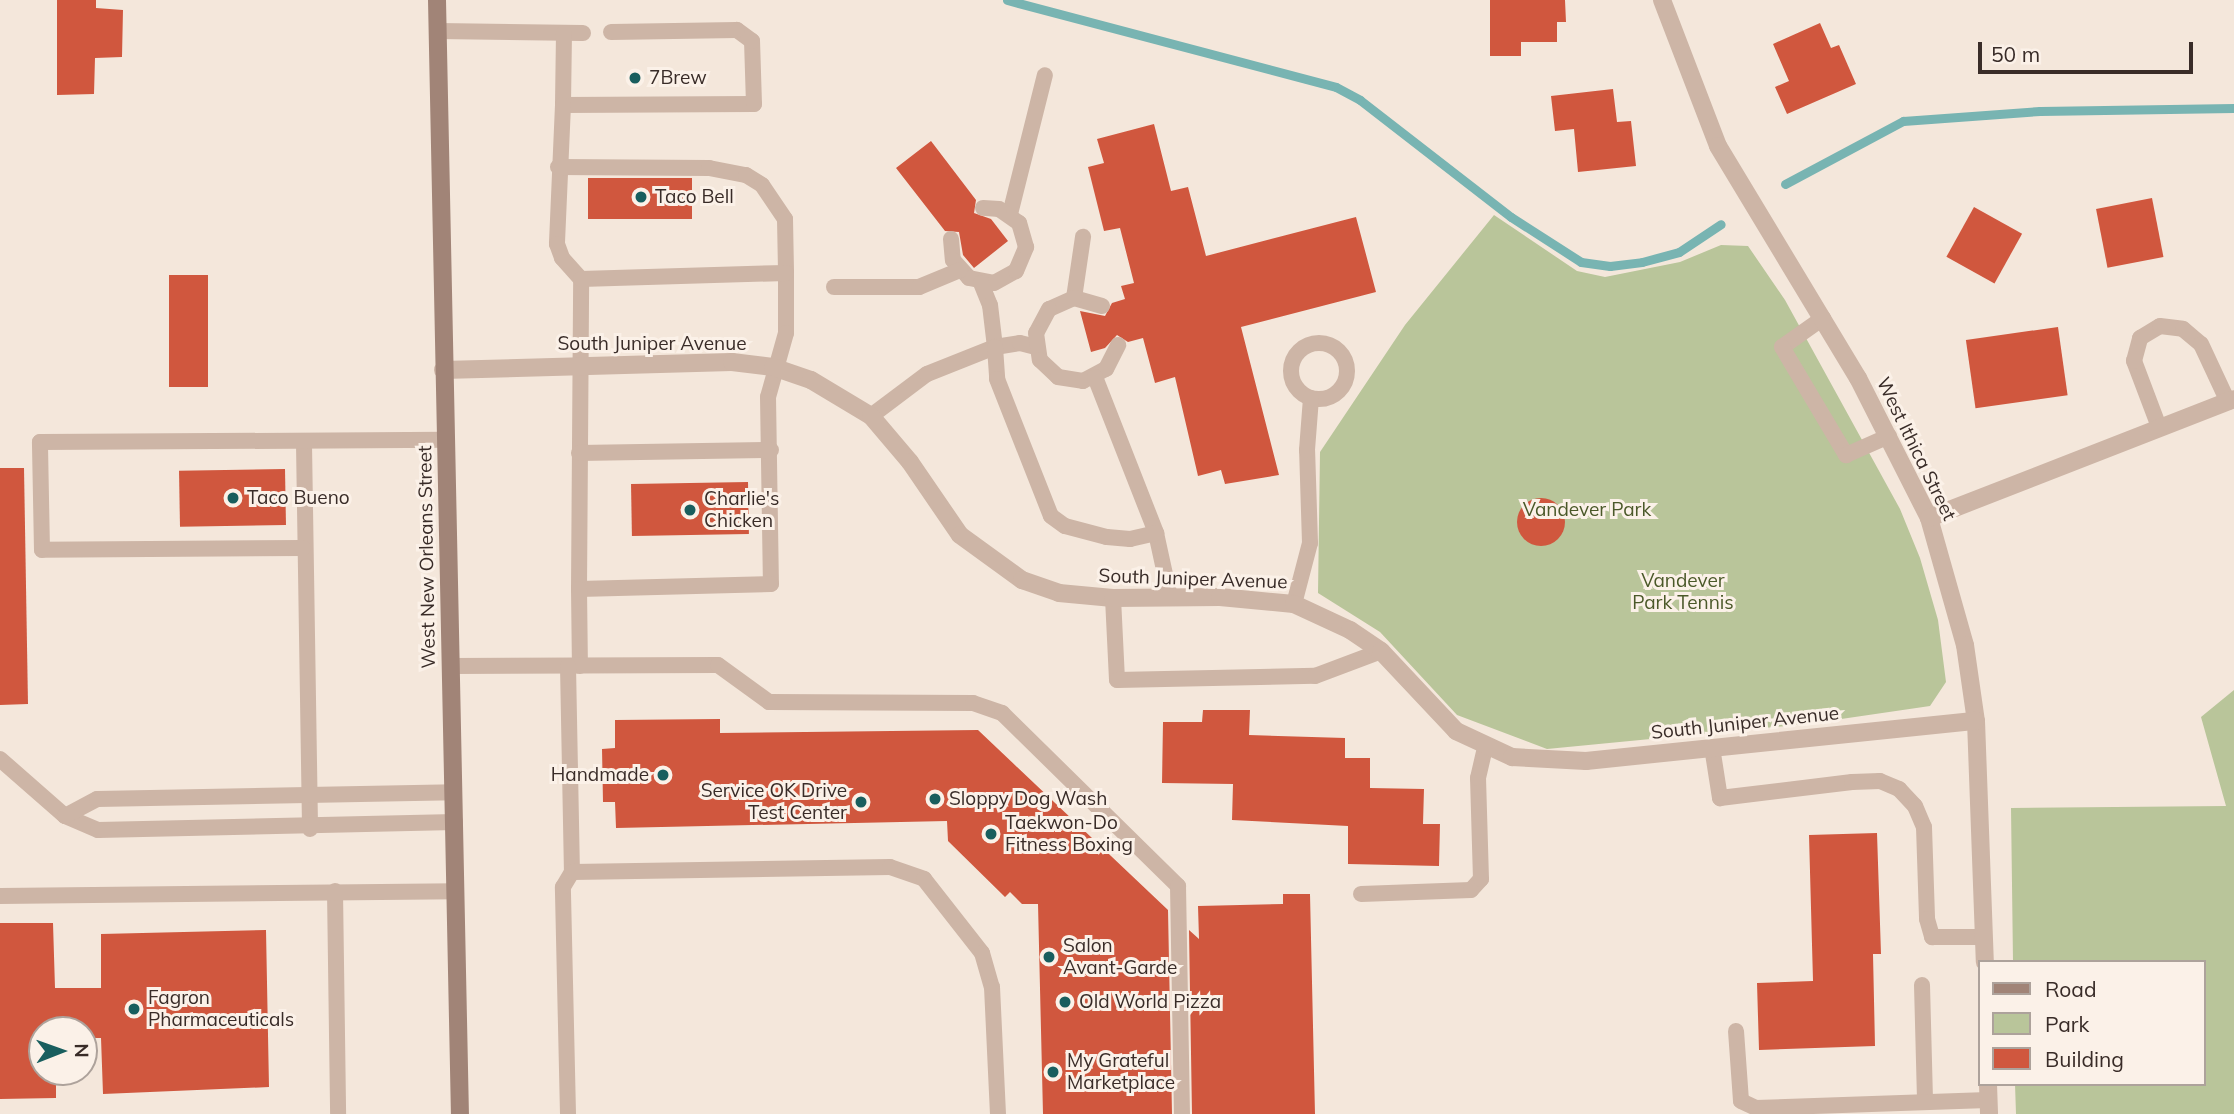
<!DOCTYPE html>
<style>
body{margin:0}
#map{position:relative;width:2234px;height:1114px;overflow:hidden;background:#f4e7db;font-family:Mulish,sans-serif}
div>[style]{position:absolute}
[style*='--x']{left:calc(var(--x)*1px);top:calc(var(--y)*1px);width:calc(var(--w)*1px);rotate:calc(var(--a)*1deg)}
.green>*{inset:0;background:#b9c59a}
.stream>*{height:9px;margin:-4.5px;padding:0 4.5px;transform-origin:4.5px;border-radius:4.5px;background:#78b4b2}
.building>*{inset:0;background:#d0573e;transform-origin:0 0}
.round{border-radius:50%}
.service>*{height:16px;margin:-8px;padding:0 8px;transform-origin:8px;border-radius:8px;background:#cdb5a6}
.service>.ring{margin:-8px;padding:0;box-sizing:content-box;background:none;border:16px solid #cdb5a6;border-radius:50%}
.minor>*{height:18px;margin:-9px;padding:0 9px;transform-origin:9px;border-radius:9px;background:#cdb5a6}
.secondary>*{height:18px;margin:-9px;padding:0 9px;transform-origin:9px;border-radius:9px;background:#a18477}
.dots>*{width:19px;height:19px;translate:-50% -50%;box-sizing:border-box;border:4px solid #fbf1e8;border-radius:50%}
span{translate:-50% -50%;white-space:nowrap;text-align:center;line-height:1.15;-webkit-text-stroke:6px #fbf1e8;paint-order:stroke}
.poi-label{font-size:19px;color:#392c28}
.left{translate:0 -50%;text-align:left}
.right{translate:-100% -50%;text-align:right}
.street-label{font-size:19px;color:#392c28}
.park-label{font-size:19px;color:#4b5929}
.legend{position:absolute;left:1978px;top:960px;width:228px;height:126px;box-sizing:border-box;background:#fbf1e8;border:2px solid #ada29b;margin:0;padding:9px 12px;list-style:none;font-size:21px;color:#392c28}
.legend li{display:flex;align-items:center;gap:14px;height:35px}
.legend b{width:35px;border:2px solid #ada29b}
.north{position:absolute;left:28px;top:1016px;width:70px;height:70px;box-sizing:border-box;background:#fbf1e8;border:2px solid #ada29b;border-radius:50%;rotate:89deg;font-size:19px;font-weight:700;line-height:28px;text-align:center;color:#392c28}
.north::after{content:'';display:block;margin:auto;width:24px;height:32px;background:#195e5e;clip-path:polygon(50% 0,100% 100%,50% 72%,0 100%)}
.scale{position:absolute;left:1978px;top:42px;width:215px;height:32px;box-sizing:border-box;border:4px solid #392c28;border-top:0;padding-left:9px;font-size:21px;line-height:24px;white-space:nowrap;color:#392c28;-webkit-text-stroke:5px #fbf1e8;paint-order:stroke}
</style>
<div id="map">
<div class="green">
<div style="clip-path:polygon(1494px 215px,1577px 271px,1605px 277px,1680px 262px,1721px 245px,1748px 246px,1785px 300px,1900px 509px,1920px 558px,1938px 620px,1946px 682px,1930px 706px,1807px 724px,1547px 749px,1457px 715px,1380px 632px,1318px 593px,1320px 452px,1405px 325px)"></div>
<div style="clip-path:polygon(2234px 690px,2234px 1114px,2016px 1114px,2015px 1084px,2204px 1084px,2204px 962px,2013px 962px,2011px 808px,2226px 806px,2201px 717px)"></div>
</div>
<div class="stream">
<div style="--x:1007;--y:0;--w:340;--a:14.8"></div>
<div style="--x:1336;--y:87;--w:27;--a:28"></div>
<div style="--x:1360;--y:100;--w:191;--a:37.8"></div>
<div style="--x:1511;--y:217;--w:83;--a:32.7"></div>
<div style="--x:1581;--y:262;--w:29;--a:8"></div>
<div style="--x:1610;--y:266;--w:32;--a:-7"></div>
<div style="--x:1642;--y:262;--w:38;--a:-15"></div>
<div style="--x:1679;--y:252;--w:50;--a:-33.7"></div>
<div style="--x:1785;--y:184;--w:134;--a:-28.1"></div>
<div style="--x:1903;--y:121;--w:137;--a:-4.2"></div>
<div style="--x:2040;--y:111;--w:194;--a:-0.9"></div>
</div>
<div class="building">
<div style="clip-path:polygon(57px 0,96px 0,96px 8px,123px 10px,122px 57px,95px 58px,94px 94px,57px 95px)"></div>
<div style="clip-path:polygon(1490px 0,1565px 0,1566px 22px,1557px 22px,1557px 42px,1521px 42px,1521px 56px,1490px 56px)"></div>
<div style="clip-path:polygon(1820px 23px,1831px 48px,1839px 45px,1856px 84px,1787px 114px,1775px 87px,1789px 81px,1773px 44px)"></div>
<div style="clip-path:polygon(1613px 89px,1617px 122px,1631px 121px,1636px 166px,1578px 172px,1574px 129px,1555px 131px,1551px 96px)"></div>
<div style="clip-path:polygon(1154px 124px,1171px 191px,1188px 187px,1206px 256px,1356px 217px,1376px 292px,1241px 327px,1279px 475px,1225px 484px,1221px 470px,1198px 476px,1175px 377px,1155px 383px,1143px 338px,1128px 342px,1117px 335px,1105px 348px,1091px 352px,1080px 311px,1105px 316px,1112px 303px,1125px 299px,1121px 286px,1134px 283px,1120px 228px,1104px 231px,1088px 167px,1104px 163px,1097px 139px)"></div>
<div style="clip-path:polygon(931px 141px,976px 200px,974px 213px,991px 219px,1008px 241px,974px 268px,963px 255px,959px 232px,945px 231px,896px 168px)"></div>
<div style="left:588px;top:178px;width:104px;height:41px"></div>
<div style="left:2152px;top:198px;width:60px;height:57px;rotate:79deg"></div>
<div style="left:1974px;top:207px;width:55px;height:57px;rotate:29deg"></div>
<div style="left:169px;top:275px;width:39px;height:112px"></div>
<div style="left:2058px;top:327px;width:69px;height:93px;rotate:82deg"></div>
<div style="clip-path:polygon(0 468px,24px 468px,28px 704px,0 705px)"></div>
<div style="left:285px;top:469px;width:56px;height:106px;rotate:89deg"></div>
<div style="left:748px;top:482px;width:52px;height:117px;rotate:89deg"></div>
<div class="round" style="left:1517px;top:498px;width:48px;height:48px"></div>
<div style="clip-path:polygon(1203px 710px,1250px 710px,1249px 735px,1345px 738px,1345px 758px,1370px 758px,1370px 788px,1424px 789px,1423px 824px,1440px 824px,1439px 866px,1348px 864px,1348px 826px,1232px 820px,1233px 784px,1162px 783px,1163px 722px,1202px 722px)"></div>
<div style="clip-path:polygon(720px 719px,720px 733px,978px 730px,1168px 910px,1172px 1114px,1043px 1114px,1038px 904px,1022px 904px,1010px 892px,1005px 897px,948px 841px,947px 821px,616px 828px,615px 802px,603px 802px,602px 749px,615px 748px,615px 720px)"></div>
<div style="clip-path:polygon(1877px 833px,1881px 954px,1873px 954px,1875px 1046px,1759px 1050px,1757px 983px,1813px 981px,1809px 835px)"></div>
<div style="clip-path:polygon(1283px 894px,1310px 894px,1315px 1114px,1192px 1114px,1189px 930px,1199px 939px,1198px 906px,1283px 904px)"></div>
<div style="clip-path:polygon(0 923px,53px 923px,55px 988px,101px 988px,101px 934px,266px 930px,269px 1087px,103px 1094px,101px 1038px,84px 1038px,84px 1030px,42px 1030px,42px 1072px,56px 1072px,56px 1098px,0 1099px)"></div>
</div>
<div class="service">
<div style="--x:438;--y:31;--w:145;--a:0.8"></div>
<div style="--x:564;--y:33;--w:72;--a:90.8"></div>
<div style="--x:563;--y:105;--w:191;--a:-0.3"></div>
<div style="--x:754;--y:104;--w:63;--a:-91.8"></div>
<div style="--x:752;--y:41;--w:19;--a:-144"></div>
<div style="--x:737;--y:30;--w:126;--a:179.1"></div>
<div style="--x:563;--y:105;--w:139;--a:92.5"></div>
<div style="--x:557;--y:244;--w:15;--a:70"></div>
<div style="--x:562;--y:258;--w:28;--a:48"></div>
<div style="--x:558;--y:167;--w:151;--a:0.4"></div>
<div style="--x:709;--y:168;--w:38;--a:11"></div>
<div style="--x:746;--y:175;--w:19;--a:32"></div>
<div style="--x:762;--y:185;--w:41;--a:55.9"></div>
<div style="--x:785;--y:219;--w:54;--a:88.9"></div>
<div style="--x:1010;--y:214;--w:143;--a:-75.9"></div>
<div style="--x:951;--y:239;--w:21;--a:85"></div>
<div style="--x:953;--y:260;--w:24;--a:48"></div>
<div style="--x:969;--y:278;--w:25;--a:11"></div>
<div style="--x:994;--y:283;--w:25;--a:-29"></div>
<div style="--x:1016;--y:271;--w:26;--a:-67"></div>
<div style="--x:1026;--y:247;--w:25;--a:-106"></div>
<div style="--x:1019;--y:223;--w:24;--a:-145"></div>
<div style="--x:999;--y:209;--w:16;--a:-176"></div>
<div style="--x:786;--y:273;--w:60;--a:90"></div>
<div style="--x:786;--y:333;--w:66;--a:105.7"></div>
<div style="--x:768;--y:397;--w:187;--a:89.1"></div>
<div style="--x:771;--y:584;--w:192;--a:178.5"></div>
<div style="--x:579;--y:589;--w:310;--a:-89.6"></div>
<div style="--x:581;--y:279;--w:205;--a:-1.7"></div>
<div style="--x:981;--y:283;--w:24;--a:68"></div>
<div style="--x:990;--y:305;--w:42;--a:83.2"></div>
<div style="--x:995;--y:347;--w:25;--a:-9"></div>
<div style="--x:1020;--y:343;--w:16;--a:14"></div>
<div style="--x:834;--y:287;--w:85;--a:0"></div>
<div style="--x:919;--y:287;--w:44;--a:-22.5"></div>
<div style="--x:1074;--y:298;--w:62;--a:-81.6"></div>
<div style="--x:1102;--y:306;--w:29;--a:-164"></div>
<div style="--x:1074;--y:298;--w:27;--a:156"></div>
<div style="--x:1049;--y:309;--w:27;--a:118"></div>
<div style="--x:1036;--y:333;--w:27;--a:82"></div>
<div style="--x:1040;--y:360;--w:25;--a:43"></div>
<div style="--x:1058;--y:377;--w:25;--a:9"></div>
<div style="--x:1083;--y:381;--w:26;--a:-28"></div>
<div style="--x:1106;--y:369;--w:27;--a:-63"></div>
<div style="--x:1823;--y:318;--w:50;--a:144.7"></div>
<div style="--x:1782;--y:347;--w:126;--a:59.3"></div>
<div style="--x:1846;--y:455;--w:47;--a:-23.8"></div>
<div class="ring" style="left:1291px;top:343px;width:40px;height:40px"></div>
<div style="--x:1095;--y:377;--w:168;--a:68.6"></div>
<div style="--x:1156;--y:533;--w:66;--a:77.7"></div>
<div style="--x:871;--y:416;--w:70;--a:-36.9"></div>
<div style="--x:927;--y:374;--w:73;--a:-21.7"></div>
<div style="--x:995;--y:347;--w:32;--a:86"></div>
<div style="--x:997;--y:379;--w:147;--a:68.5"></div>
<div style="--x:1051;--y:516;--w:17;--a:36"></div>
<div style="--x:1065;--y:526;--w:43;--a:14.7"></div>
<div style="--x:1107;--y:537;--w:23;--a:5"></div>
<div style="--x:1130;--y:539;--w:27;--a:-13"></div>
<div style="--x:2159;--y:427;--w:71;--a:-110.7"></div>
<div style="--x:2134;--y:361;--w:24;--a:-75"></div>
<div style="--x:2140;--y:338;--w:23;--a:-31"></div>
<div style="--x:2160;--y:326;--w:23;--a:7"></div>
<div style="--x:2183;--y:329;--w:23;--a:40"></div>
<div style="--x:2201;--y:344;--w:64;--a:65"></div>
<div style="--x:304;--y:444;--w:385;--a:89.1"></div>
<div style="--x:579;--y:453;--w:192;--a:-0.9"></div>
<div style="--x:303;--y:548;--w:261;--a:179.6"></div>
<div style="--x:42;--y:550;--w:108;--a:-91.1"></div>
<div style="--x:40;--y:442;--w:406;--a:-0.3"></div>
<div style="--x:579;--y:589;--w:77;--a:89.3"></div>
<div style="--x:1113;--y:598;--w:82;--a:87.2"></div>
<div style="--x:1117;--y:680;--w:198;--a:-1.2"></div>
<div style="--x:1315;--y:676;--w:71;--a:-20.7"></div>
<div style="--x:1294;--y:604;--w:63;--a:-75.3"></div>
<div style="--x:1310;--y:543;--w:93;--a:-91.8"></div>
<div style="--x:1307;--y:450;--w:52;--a:-85.6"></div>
<div style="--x:451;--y:666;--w:267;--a:-0.2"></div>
<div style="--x:718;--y:665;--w:63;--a:36"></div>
<div style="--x:769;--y:702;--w:204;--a:0.3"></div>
<div style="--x:973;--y:703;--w:31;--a:19"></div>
<div style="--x:1002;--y:713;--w:247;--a:44.5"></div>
<div style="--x:1178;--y:886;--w:228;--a:89"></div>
<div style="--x:568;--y:666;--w:206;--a:88.9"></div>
<div style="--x:1712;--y:747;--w:52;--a:81.1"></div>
<div style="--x:1720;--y:798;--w:133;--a:-6.9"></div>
<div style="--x:1852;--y:782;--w:28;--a:-2"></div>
<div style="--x:1880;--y:781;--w:21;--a:23"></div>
<div style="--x:1899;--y:789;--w:23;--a:47"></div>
<div style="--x:1915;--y:806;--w:23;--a:67"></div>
<div style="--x:1924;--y:827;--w:92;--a:88.1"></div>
<div style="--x:1927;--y:919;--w:19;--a:74"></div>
<div style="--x:1932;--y:937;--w:52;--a:0"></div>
<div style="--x:0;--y:759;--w:86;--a:41.2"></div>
<div style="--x:65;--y:816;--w:36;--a:23"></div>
<div style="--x:98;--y:830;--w:357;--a:-1.3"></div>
<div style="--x:65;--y:816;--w:36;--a:-28"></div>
<div style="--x:97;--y:799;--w:357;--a:-1.1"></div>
<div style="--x:335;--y:891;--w:223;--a:89.2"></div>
<div style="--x:1361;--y:894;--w:110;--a:-2.1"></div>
<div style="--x:1471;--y:890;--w:15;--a:-48"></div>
<div style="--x:1481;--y:879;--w:101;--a:-91.7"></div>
<div style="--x:1478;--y:778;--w:31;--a:-77"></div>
<div style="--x:0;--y:896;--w:456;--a:-0.6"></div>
<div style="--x:1922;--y:985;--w:117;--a:88.5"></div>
<div style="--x:1736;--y:1031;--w:70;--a:85.9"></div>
<div style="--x:1741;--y:1101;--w:17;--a:25"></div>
<div style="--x:1756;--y:1108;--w:232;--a:-2"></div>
<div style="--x:568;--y:1114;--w:227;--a:-91.3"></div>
<div style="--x:563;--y:887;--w:17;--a:-59"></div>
<div style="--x:572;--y:872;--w:318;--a:-0.9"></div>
<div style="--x:890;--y:867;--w:36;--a:19"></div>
<div style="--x:924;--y:879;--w:94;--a:51.9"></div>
<div style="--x:982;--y:953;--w:35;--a:74"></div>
<div style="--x:992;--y:987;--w:127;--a:87.3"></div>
</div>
<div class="minor">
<div style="--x:1662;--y:0;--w:156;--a:69"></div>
<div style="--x:1718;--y:146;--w:271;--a:58.9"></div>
<div style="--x:1858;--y:378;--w:157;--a:63.1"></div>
<div style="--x:1929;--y:518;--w:132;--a:74.2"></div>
<div style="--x:1965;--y:645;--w:77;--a:81.8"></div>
<div style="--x:1976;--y:721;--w:241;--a:87.9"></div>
<div style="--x:443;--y:370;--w:289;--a:-1.6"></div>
<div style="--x:732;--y:362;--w:41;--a:7"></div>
<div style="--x:773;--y:367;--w:40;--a:18.9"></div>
<div style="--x:811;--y:380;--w:70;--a:31"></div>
<div style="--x:871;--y:416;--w:60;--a:49.7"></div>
<div style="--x:910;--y:462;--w:88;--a:55.6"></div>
<div style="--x:960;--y:535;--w:77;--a:36"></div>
<div style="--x:1022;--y:580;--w:39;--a:19"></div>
<div style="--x:1059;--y:593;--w:54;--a:5.3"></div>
<div style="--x:1113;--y:598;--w:107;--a:-0.5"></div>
<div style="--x:1220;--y:597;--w:74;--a:5.4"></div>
<div style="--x:1294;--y:604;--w:62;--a:24.9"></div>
<div style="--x:1350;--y:630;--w:37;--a:34"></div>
<div style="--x:1381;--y:651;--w:110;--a:46.8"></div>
<div style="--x:1456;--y:731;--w:62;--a:24.9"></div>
<div style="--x:1512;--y:757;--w:74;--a:3.1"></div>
<div style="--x:1586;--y:761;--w:392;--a:-5.9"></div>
<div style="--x:1929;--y:518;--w:327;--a:-21.3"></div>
<div style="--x:1988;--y:1084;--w:30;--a:88"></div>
</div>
<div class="secondary">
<div style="--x:437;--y:0;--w:1114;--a:88.82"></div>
</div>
<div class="dots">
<div style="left:635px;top:78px;background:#195e5e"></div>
<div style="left:641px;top:197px;background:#195e5e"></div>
<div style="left:233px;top:498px;background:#195e5e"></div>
<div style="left:690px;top:510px;background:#195e5e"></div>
<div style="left:663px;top:775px;background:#195e5e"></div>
<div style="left:935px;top:799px;background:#195e5e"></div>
<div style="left:861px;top:802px;background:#195e5e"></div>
<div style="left:991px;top:834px;background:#195e5e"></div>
<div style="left:1049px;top:957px;background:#195e5e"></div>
<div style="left:1065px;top:1002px;background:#195e5e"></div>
<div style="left:134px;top:1009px;background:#195e5e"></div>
<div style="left:1053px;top:1072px;background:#195e5e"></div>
</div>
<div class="poi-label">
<span class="left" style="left:649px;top:78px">7Brew</span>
<span class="left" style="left:655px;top:197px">Taco Bell</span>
<span class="left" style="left:247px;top:498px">Taco Bueno</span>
<span class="left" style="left:704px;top:510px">Charlie's<br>Chicken</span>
<span class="right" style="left:649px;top:775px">Handmade</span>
<span class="right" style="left:847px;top:802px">Service OK Drive<br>Test Center</span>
<span class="left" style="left:949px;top:799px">Sloppy Dog Wash</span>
<span class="left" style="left:1005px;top:834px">Taekwon-Do<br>Fitness Boxing</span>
<span class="left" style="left:1063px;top:957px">Salon<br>Avant-Garde</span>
<span class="left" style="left:148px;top:1009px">Fagron<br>Pharmaceuticals</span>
<span class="left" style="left:1079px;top:1002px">Old World Pizza</span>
<span class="left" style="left:1067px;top:1072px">My Grateful<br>Marketplace</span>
</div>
<div class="street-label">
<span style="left:652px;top:344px">South Juniper Avenue</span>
<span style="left:1916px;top:449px;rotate:64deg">West Ithica Street</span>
<span style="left:427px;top:557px;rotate:-91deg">West New Orleans Street</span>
<span style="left:1193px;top:579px;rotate:2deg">South Juniper Avenue</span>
<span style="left:1745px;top:723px;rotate:-6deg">South Juniper Avenue</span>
</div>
<div class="park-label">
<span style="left:1587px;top:510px">Vandever Park</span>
<span style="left:1683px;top:592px">Vandever<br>Park Tennis</span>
</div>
<ul class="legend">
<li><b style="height:9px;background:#a18477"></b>Road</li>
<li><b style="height:19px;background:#b9c59a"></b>Park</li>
<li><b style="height:19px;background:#d0573e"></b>Building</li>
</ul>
<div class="north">N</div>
<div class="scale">50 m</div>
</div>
